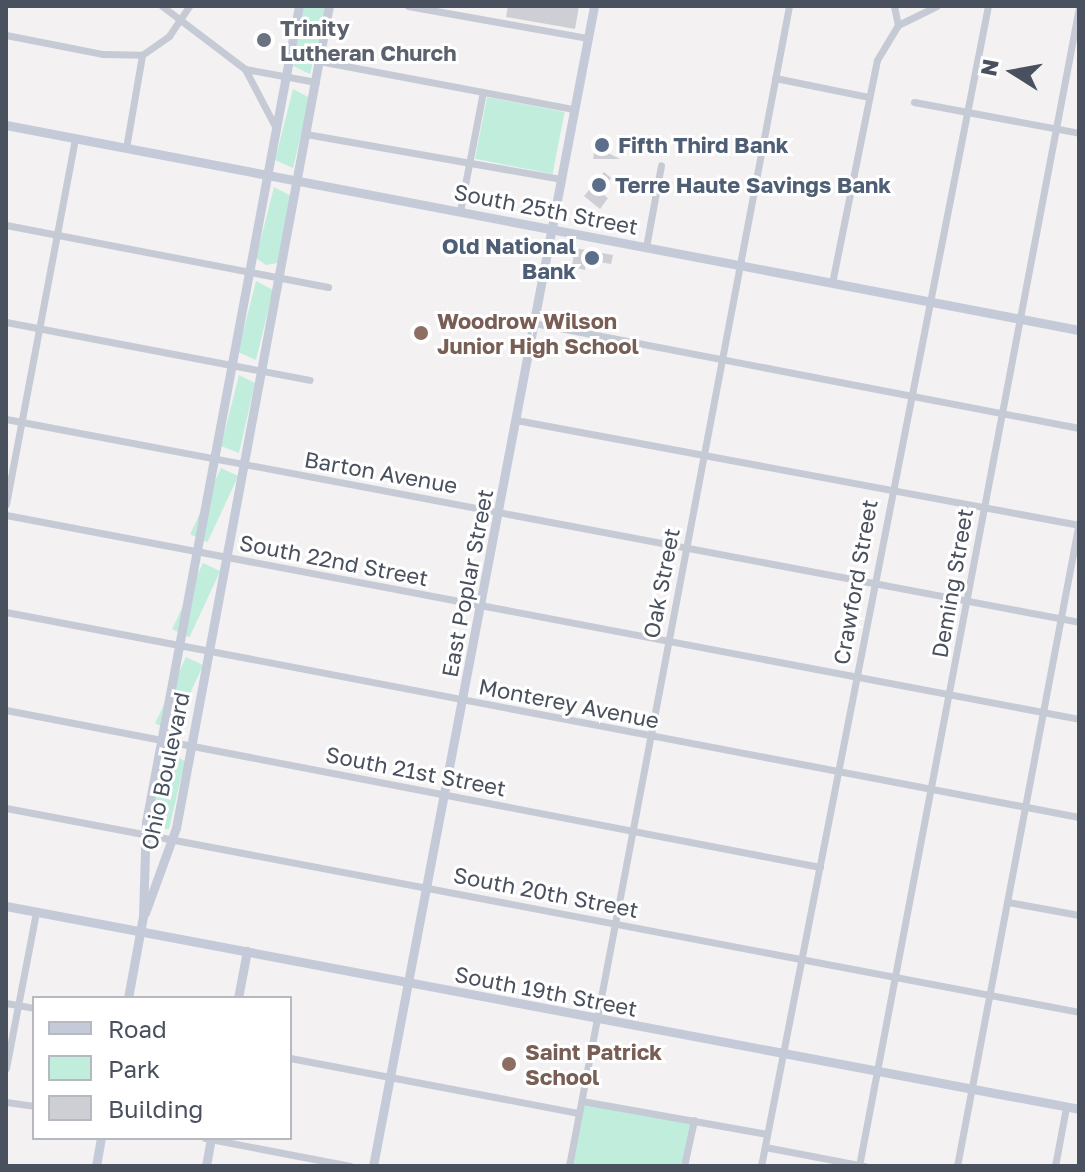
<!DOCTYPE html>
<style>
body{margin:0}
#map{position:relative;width:1085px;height:1172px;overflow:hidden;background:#f3f1f1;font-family:"Golos Text",sans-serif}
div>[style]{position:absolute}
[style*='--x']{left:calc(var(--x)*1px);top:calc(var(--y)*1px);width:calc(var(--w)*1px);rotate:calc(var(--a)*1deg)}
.green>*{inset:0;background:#c1eedc;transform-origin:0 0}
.building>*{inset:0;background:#cecfd5}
.street>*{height:7px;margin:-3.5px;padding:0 3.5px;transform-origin:3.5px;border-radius:3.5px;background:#c5cad5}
.secondary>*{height:9px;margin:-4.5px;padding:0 4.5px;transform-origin:4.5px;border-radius:4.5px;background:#c4cad8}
.dots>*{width:22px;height:22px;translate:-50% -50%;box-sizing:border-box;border:4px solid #fff;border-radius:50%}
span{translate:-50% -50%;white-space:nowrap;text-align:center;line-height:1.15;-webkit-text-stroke:6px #fff;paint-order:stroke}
.worship-label{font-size:22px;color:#5b616d;font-weight:700}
.left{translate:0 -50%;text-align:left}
.service-label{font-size:22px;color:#4e5e75;font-weight:700}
.right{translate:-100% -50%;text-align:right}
.street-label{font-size:22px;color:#49505e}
.education-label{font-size:22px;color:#785e54;font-weight:700}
.frame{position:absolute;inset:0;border:8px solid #49505e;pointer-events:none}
.legend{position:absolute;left:32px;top:996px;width:260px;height:144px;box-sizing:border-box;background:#fff;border:2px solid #b6b9bf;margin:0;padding:10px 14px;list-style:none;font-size:24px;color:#49505e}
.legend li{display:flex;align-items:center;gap:16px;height:40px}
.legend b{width:40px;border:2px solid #b6b9bf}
.north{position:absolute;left:973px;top:32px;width:80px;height:80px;-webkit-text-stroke:6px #fff;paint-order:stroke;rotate:281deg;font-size:22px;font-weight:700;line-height:32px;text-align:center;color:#49505e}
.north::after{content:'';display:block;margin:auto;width:28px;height:36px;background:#49505e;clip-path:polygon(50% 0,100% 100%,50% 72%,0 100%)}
</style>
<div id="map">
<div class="green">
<div style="clip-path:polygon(304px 6px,326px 6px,310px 74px,293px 66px)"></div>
<div style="clip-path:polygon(293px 89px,310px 98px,293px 168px,275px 160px)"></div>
<div style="left:487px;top:97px;width:79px;height:63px;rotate:11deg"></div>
<div style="clip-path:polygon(274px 187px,291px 196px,278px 263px,266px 265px,256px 258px)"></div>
<div style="clip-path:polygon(256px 281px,273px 290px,256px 360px,238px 352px)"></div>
<div style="clip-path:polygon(239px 375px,255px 383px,239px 453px,221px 446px)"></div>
<div style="left:221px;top:468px;width:19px;height:73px;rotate:25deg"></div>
<div style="left:203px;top:563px;width:19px;height:73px;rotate:25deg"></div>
<div style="left:186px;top:657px;width:19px;height:73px;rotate:25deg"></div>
<div style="clip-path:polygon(164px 750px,185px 761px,169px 829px,155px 828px,151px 817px)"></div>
<div style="clip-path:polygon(582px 1101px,694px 1120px,684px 1166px,569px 1166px)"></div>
</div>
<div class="building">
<div style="clip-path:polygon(508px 6px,579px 6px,575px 29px,506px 17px)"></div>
<div style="clip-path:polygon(597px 137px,608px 139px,606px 152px,620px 159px,593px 159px)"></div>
<div style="clip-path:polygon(604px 172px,611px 178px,600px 192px,608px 198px,600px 209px,584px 196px)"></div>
<div style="clip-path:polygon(575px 248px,613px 255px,611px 264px,587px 260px,585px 270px,572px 267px)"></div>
</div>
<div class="street">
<div style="--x:162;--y:6;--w:104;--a:37.2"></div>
<div style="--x:245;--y:69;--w:67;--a:62.3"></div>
<div style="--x:408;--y:6;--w:183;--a:10.1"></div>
<div style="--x:898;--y:25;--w:43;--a:-26"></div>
<div style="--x:6;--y:35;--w:99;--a:11.1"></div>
<div style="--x:103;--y:54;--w:39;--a:1"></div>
<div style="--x:142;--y:55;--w:33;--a:-35"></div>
<div style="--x:169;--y:36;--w:36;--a:-56"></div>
<div style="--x:319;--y:61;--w:259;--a:10.7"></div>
<div style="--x:245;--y:69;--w:72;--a:10.4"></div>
<div style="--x:775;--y:78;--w:95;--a:11.5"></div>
<div style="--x:914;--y:102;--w:168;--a:10.6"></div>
<div style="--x:306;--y:134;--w:260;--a:10"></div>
<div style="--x:126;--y:148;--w:94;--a:-80.2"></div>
<div style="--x:460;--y:211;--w:121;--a:-79.1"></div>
<div style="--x:6;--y:225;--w:328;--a:10.9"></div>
<div style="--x:646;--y:247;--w:83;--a:-79.6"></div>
<div style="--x:832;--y:283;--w:227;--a:-78.6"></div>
<div style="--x:877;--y:60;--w:41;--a:-59"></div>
<div style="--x:898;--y:25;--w:19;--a:-102"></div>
<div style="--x:6;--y:322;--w:309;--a:10.8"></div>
<div style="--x:534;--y:323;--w:555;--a:10.91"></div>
<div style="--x:6;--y:419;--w:1092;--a:10.71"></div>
<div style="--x:516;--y:420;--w:573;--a:10.56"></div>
<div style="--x:6;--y:504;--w:372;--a:-79.3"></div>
<div style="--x:6;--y:515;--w:1092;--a:10.76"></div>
<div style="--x:6;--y:612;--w:1092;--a:10.82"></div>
<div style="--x:6;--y:710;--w:829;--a:10.92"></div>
<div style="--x:6;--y:808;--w:1092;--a:10.76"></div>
<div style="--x:1008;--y:902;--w:72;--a:10.4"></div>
<div style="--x:6;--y:1003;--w:28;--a:10"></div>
<div style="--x:290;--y:1058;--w:294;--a:10.8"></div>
<div style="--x:6;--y:1068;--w:159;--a:-79.1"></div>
<div style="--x:582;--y:1101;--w:188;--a:10.1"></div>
<div style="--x:6;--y:1102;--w:28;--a:8"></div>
<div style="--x:205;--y:1138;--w:148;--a:10.9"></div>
<div style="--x:765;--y:1147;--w:102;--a:10.8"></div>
<div style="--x:569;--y:1166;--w:1181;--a:-79.26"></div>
<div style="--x:684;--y:1166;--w:47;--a:-77.7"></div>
<div style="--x:761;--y:1166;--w:1182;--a:-78.93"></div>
<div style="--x:859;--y:1166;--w:1180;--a:-79.25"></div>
<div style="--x:957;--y:1166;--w:655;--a:-79.27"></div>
<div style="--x:1055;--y:1166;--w:60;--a:-79.4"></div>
</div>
<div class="secondary">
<div style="--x:6;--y:125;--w:1092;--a:10.82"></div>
<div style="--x:6;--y:906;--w:1092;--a:10.71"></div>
<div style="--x:145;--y:913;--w:90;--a:-70"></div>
<div style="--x:176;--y:828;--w:836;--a:-79.46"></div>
<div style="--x:128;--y:998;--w:83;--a:-79.6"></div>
<div style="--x:143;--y:916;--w:94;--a:-88.2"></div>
<div style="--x:146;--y:822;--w:830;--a:-79.38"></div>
<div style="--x:238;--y:998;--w:48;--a:-79.2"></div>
<div style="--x:96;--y:1166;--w:28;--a:-80"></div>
<div style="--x:206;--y:1166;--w:28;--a:-80"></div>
<div style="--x:373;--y:1166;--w:1181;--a:-79.21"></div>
</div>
<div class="dots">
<div style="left:264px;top:40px;background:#6b7280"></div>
<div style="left:602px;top:145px;background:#5c6f8a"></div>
<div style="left:599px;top:185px;background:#5c6f8a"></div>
<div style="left:592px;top:258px;background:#5c6f8a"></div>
<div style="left:421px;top:333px;background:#8d6e63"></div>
<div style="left:509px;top:1064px;background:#8d6e63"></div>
</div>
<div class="worship-label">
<span class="left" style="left:280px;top:40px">Trinity<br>Lutheran Church</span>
</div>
<div class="service-label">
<span class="left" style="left:618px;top:145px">Fifth Third Bank</span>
<span class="left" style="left:615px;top:185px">Terre Haute Savings Bank</span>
<span class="right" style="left:576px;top:258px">Old National<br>Bank</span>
</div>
<div class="street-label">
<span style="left:546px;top:209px;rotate:11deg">South 25th Street</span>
<span style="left:381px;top:472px;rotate:10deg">Barton Avenue</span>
<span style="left:334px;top:560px;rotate:11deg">South 22nd Street</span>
<span style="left:855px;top:582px;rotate:-80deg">Crawford Street</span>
<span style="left:467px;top:583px;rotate:-79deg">East Poplar Street</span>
<span style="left:661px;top:583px;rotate:-79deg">Oak Street</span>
<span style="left:952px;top:583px;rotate:-80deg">Deming Street</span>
<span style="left:569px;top:703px;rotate:11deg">Monterey Avenue</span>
<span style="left:165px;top:771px;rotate:-78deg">Ohio Boulevard</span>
<span style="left:416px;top:771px;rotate:11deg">South 21st Street</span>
<span style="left:546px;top:892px;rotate:11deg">South 20th Street</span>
<span style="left:546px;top:991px;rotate:11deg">South 19th Street</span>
</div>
<div class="education-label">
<span class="left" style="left:437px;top:333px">Woodrow Wilson<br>Junior High School</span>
<span class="left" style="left:525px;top:1064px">Saint Patrick<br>School</span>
</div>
<div class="frame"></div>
<ul class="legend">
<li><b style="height:10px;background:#c4cad8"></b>Road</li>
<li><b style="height:22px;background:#c1eedc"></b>Park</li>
<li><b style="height:22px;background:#cecfd5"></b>Building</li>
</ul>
<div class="north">N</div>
</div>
